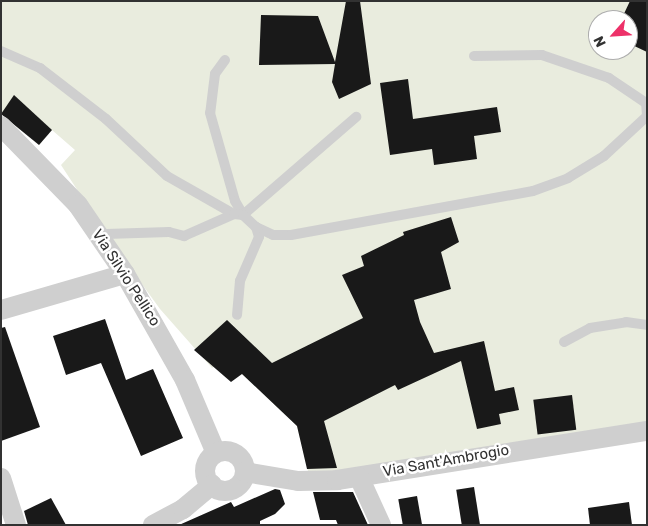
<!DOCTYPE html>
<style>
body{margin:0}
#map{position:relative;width:648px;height:526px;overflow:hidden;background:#fff;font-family:Rubik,sans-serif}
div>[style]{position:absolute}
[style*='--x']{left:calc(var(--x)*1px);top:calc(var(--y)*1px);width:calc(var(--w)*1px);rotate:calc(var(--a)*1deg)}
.green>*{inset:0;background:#e9ecde}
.building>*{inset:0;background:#191919;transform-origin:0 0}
.lane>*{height:10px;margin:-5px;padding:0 5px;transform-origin:5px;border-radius:5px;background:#cfcfcf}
.street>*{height:20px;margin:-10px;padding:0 10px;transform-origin:10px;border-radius:10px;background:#cfcfcf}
.street>.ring{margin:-10px;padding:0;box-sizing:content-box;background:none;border:20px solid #cfcfcf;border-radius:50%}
span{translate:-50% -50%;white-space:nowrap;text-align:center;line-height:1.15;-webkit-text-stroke:5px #fff;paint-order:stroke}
.street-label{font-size:15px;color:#323232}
.frame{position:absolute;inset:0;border:2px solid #323232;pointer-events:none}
.north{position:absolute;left:588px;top:10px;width:50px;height:50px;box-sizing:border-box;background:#fff;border:1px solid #adadad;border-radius:50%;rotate:244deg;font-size:14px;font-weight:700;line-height:20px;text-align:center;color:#323232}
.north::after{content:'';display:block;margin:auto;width:18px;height:22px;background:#ed3169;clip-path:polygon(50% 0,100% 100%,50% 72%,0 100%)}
</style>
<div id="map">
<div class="green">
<div style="clip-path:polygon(evenodd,1px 1px,647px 1px,647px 429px,309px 475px,297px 426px,242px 374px,216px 365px,212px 368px,160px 309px,110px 240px,61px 165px,75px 150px,52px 130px,39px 145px,1px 114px,1px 1px,598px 20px,628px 20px,628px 50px,598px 50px,598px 20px)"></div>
</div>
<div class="building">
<div style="clip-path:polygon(346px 1px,360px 1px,371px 84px,339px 99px,332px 82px,335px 64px,259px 65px,261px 15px,318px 16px,335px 62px)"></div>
<div style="clip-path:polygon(630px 1px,647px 1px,647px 52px,628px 43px,628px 20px,621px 20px)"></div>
<div style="clip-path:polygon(408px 79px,413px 119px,497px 107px,501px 132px,474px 136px,477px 159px,434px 165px,432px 149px,390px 155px,380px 83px)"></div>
<div style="clip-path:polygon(14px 95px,52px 130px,39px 145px,1px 114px)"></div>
<div style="clip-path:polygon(451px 217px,459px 242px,441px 252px,451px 289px,414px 300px,420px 322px,434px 353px,484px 341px,495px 391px,514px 387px,519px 410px,499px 414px,501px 424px,477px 429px,461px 361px,398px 390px,395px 385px,324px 421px,337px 468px,307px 469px,297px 426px,242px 374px,231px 382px,194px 350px,227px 320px,272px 363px,363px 318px,342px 275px,364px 266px,361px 256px,404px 235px,403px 232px)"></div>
<div style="clip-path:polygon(105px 319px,126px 380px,153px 369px,183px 438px,141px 456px,101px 363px,66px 375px,53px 336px)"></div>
<div style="clip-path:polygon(5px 327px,40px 427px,1px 441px,1px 328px)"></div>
<div style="left:572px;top:395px;width:35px;height:39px;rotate:83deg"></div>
<div style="left:474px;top:487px;width:38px;height:18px;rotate:81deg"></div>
<div style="clip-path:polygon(275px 489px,280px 490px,285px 504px,275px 514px,260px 521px,260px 525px,179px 525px,231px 502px,234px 507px)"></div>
<div style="clip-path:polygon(313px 492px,353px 492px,368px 525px,338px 525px,336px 520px,320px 520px)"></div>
<div style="left:417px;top:496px;width:29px;height:19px;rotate:80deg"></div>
<div style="clip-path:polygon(51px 498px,66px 525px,28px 525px,24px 511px)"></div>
<div style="clip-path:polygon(629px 502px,632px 525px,590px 525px,588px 508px)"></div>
</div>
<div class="lane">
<div style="--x:1;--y:51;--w:43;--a:23.6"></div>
<div style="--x:40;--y:68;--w:83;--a:37.7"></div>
<div style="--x:106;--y:119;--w:83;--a:43.1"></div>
<div style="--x:167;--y:176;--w:77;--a:29.6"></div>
<div style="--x:225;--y:60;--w:17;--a:126"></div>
<div style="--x:215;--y:74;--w:39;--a:97"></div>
<div style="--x:210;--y:113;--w:91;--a:74.1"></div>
<div style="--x:235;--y:201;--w:16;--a:60"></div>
<div style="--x:243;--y:215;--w:150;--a:-40.9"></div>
<div style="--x:256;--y:227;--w:19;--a:25"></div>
<div style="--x:273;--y:235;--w:18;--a:0"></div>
<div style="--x:291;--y:235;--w:246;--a:-10.3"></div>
<div style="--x:533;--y:191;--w:37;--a:-20"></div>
<div style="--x:568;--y:178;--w:42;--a:-31.4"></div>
<div style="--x:604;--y:156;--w:59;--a:-42.9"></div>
<div style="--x:647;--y:116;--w:13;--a:-94"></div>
<div style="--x:646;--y:103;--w:45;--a:-146"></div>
<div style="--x:609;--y:78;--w:71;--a:-161.1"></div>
<div style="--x:542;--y:55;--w:68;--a:179.2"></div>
<div style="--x:106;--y:234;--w:63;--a:-1.8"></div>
<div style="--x:169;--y:232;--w:16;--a:15"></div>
<div style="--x:184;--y:236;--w:55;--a:-23.7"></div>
<div style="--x:234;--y:214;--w:9;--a:6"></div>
<div style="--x:243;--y:215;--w:18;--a:43"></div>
<div style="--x:256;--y:227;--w:10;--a:73"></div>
<div style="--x:259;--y:237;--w:48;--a:113.4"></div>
<div style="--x:240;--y:281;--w:34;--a:95"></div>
<div style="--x:564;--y:342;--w:30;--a:-28"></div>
<div style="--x:590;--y:328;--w:36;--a:-9"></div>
<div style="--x:626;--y:322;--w:21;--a:8"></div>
</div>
<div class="street">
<div style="--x:1;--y:126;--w:110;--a:45.7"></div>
<div style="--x:78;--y:205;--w:83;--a:55.7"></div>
<div style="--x:125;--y:274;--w:122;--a:60.5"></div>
<div style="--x:185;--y:380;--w:79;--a:67"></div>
<div style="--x:1;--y:310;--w:129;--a:-16.2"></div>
<div class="ring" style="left:205px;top:451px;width:20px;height:20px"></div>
<div style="--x:245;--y:472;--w:54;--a:9.6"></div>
<div style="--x:298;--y:481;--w:39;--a:-1"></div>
<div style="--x:337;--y:480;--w:314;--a:-9"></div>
<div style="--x:359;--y:477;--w:53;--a:65.4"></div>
<div style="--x:1;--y:478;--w:49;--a:72.3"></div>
<div style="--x:153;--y:525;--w:34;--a:-28"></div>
<div style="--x:183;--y:509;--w:38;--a:-40"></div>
</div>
<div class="street-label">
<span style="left:126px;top:278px;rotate:57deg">Via Silvio Pellico</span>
<span style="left:446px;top:461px;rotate:-10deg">Via Sant'Ambrogio</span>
</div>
<div class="frame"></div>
<div class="north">N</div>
</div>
